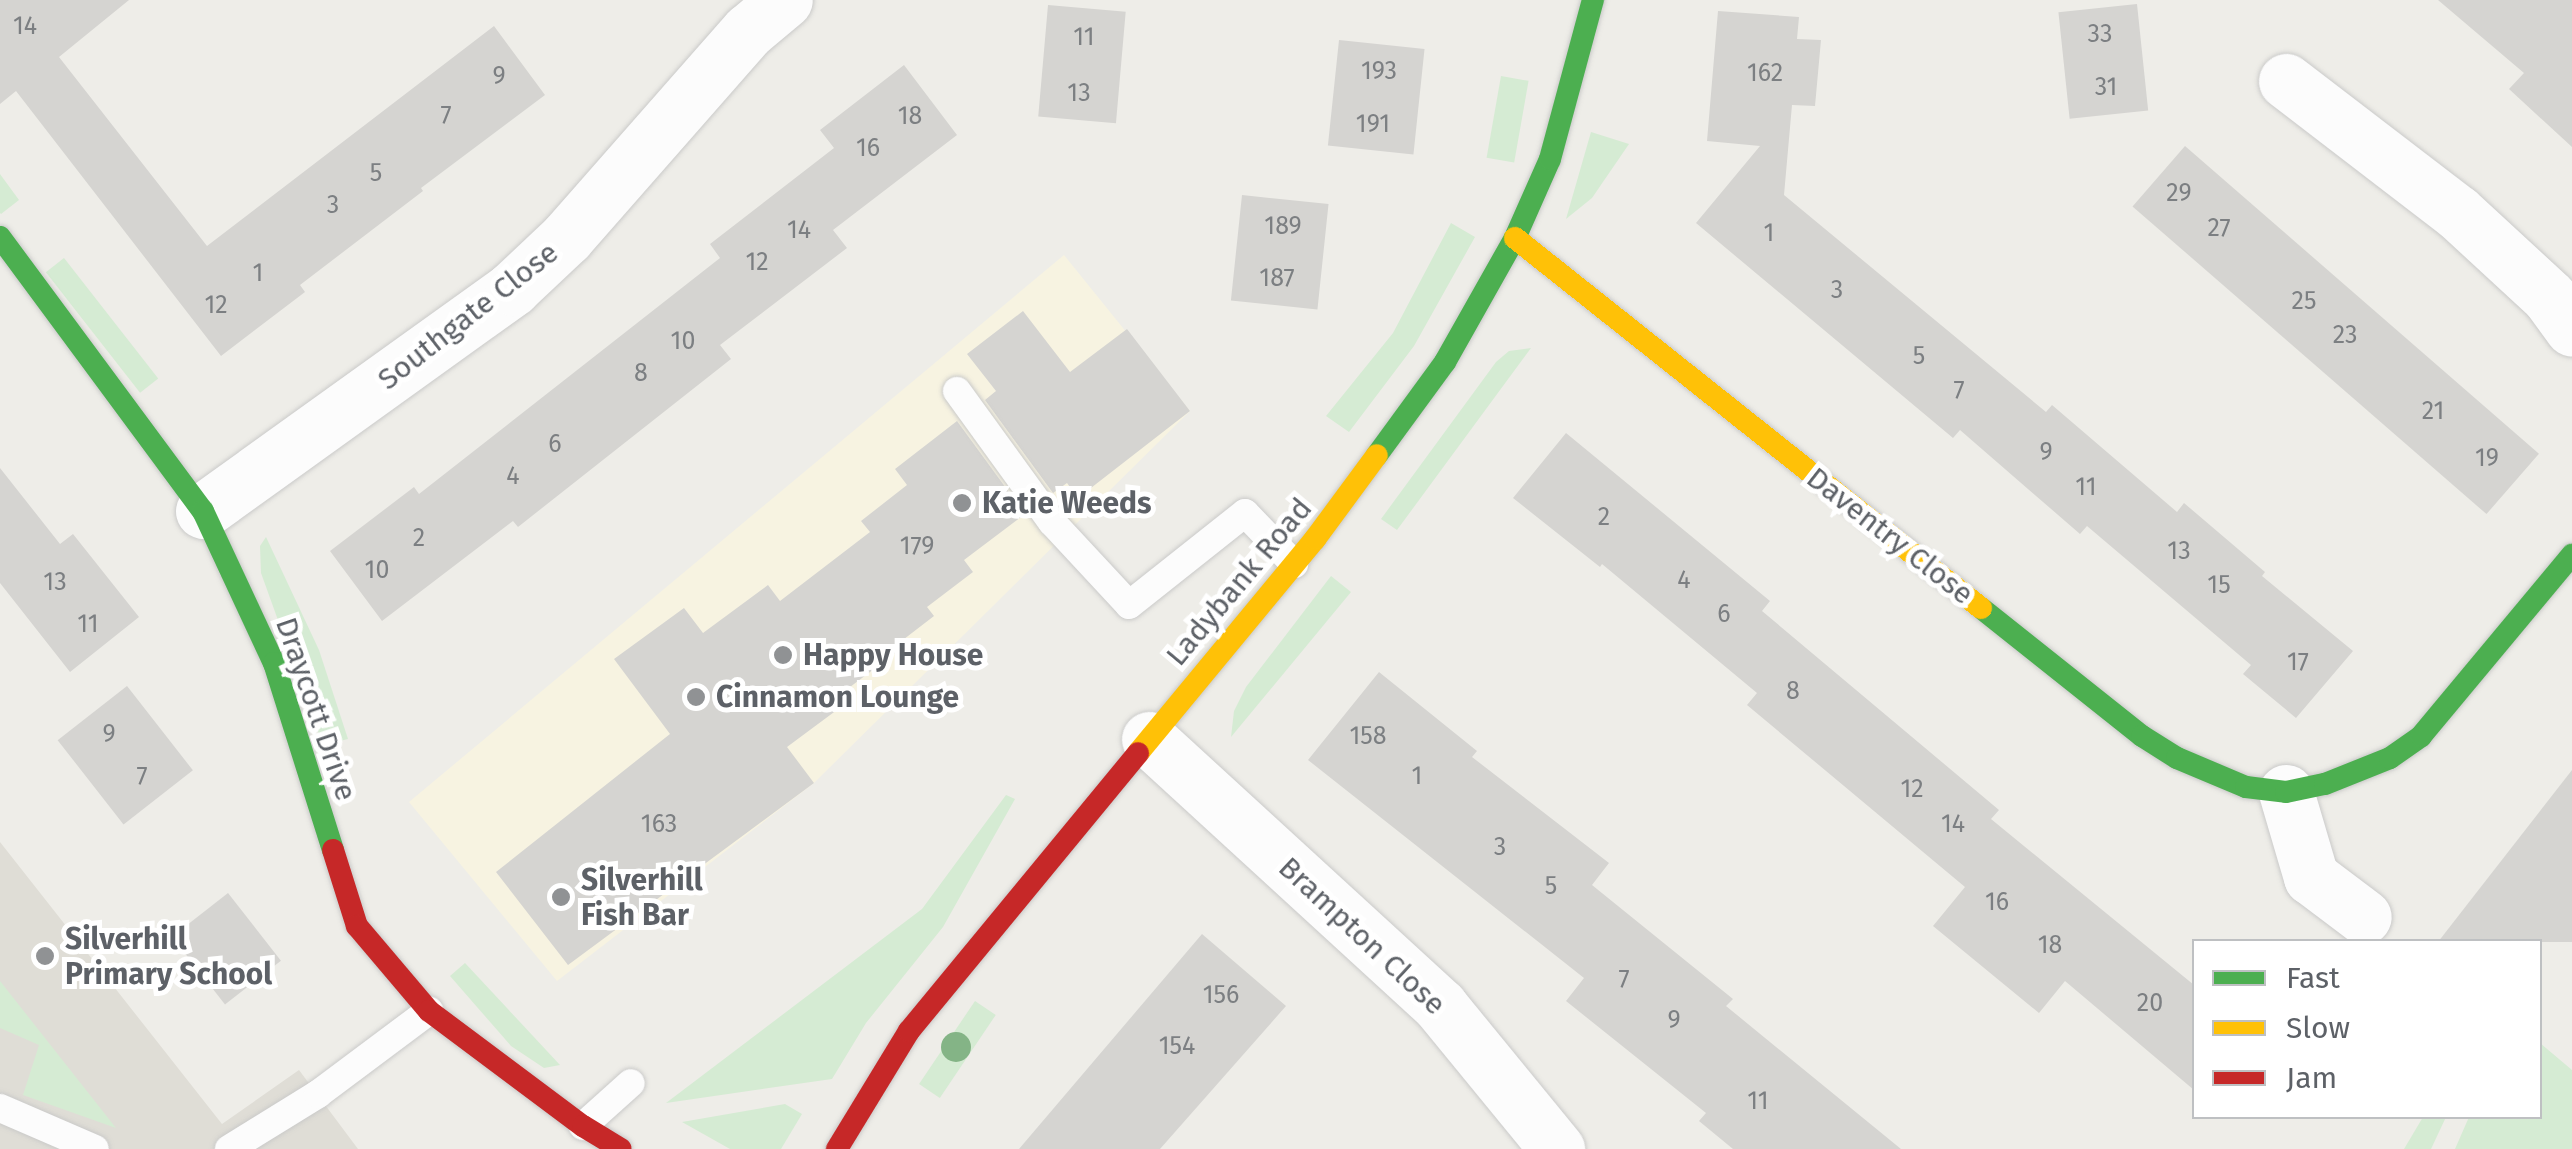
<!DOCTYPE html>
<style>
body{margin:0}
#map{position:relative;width:2572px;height:1149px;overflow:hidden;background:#eeede8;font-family:"Fira Sans",sans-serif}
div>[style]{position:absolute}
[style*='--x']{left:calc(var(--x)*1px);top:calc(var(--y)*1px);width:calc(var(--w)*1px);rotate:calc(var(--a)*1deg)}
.commercial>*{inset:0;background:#f7f3e1}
.education>*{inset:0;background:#dfddd6}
.green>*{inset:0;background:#d5ebd3;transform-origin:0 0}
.building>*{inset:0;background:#d5d4d1;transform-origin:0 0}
.roads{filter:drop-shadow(0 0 2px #cacac9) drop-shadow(0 0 2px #cacac9)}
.lane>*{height:28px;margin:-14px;padding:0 14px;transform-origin:14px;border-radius:14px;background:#fcfcfc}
.street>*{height:55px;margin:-27.5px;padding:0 27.5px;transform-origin:27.5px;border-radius:27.5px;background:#fcfcfc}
.fast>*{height:22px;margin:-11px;padding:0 11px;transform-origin:11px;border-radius:11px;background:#4caf50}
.slow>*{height:22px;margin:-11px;padding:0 11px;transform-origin:11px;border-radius:11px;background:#ffc107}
.jam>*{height:22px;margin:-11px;padding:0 11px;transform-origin:11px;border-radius:11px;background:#c62828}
.trees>*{width:30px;height:30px;margin:-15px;border-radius:50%;background:#84b486}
.dots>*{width:28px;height:28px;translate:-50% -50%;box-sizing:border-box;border:5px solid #fff;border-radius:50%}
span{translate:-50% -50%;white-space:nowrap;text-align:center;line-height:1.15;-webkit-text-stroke:10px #fff;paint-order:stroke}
.number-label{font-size:25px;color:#7c7f82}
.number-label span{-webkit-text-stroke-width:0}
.street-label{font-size:30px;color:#5d6167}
.poi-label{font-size:30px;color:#5d6167;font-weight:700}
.left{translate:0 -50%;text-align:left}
.legend{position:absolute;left:2192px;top:939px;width:350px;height:180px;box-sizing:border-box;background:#fff;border:2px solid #bec0c2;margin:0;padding:12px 18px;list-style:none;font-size:30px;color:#5d6167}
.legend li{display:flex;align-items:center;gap:20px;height:50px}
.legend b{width:50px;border:2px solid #bec0c2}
</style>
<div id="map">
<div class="commercial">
<div style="clip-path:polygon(1064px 255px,1190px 411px,814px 783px,557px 981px,409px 802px)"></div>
</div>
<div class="education">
<div style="clip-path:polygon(0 842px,222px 1124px,299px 1070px,358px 1149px,0 1149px)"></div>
</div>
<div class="green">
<div style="left:1501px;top:76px;width:28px;height:83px;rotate:10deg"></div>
<div style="clip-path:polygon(1591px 132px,1629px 144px,1592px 198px,1566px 219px)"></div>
<div style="clip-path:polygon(0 174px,19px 200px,1px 214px,0 213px)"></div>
<div style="clip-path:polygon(1451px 223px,1475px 237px,1414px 346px,1349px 432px,1326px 416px,1393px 333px)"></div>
<div style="left:64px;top:258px;width:153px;height:23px;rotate:52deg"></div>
<div style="clip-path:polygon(1531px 348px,1397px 530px,1381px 519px,1496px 362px,1509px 351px)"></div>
<div style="clip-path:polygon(266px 537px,319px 650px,348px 739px,323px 745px,261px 573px,260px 546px)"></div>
<div style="clip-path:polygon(1331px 576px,1351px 592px,1231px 737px,1234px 711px,1246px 687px)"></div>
<div style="clip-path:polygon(1006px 795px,1015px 799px,943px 927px,866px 1023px,832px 1079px,666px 1103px,922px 909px)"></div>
<div style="clip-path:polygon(465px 963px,560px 1065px,544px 1068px,511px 1046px,450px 976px)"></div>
<div style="clip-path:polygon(0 981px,116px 1128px,23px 1095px,39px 1045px,0 1028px)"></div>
<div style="left:975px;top:1001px;width:25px;height:100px;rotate:34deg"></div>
<div style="clip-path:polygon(2540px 1043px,2572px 1070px,2572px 1149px,2455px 1149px,2469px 1117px,2540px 1116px)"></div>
<div style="clip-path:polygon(785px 1104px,802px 1114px,781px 1149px,730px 1149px,682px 1122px)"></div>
<div style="clip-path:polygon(2423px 1117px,2446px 1117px,2431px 1149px,2404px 1149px)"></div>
</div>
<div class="building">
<div style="clip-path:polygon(0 0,129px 0,59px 57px,207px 246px,494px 26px,545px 95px,421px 188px,423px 191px,300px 285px,305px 292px,221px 356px,16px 91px,0 104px)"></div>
<div style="clip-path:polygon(2438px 0,2572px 0,2572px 147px,2509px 89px,2524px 73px)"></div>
<div style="left:2137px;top:4px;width:107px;height:79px;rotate:84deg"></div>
<div style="left:1048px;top:5px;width:78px;height:112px;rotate:5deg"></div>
<div style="clip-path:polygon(1718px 11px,1799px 17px,1797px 39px,1821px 40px,1815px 106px,1792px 105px,1784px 195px,2046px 412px,2052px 405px,2177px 512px,2184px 503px,2265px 572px,2262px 576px,2353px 651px,2296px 718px,2243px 674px,2251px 665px,2087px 526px,2080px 534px,1960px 430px,1953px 438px,1696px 223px,1760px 146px,1707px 141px)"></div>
<div style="left:1339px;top:40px;width:86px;height:106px;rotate:6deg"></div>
<div style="clip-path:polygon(904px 65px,957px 135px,833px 230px,847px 248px,720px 345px,731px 359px,518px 527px,513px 521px,382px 621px,330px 551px,414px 487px,419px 494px,720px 258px,710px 244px,834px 148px,820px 130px)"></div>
<div style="left:2185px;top:146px;width:469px;height:80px;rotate:41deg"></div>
<div style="left:1242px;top:195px;width:87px;height:106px;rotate:6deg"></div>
<div style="clip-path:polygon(1023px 311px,1070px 372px,1127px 329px,1190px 411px,1078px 498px,1067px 483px,1053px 493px,985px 400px,996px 391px,967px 354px)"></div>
<div style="clip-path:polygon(957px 421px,1025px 514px,964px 560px,973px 572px,927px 607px,934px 616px,895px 646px,898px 651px,846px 690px,853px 698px,787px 747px,814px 783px,568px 965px,496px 872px,670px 734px,614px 659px,684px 608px,703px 633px,768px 585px,780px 601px,870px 532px,861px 521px,907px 485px,895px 469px)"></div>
<div style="clip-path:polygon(1566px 433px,1770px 601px,1762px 611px,1999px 810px,1991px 819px,2194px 985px,2194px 1090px,2065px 981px,2039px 1013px,1933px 926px,1965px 887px,1747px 705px,1757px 693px,1602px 564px,1600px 567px,1513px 498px)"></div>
<div style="clip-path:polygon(0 468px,60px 544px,73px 534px,139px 617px,70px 672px,0 583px)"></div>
<div style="clip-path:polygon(1379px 672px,1477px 751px,1472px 757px,1609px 863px,1592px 885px,1733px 999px,1726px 1006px,1901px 1149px,1733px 1149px,1699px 1121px,1706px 1113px,1566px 1001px,1584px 978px,1308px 760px)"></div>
<div style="left:127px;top:686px;width:107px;height:88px;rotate:52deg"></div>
<div style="clip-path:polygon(2572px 770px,2572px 942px,2438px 942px,2473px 897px)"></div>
<div style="left:228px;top:893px;width:86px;height:71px;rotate:52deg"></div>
<div style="clip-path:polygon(1202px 934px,1286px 1006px,1160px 1149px,1019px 1149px)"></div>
</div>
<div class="roads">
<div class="lane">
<div style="--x:957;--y:391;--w:162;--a:54.1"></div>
<div style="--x:1052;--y:522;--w:113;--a:47.1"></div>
<div style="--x:1129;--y:605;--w:148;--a:-38.4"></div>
<div style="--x:1245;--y:513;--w:71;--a:46.1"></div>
<div style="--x:0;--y:1108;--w:103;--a:23.3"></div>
<div style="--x:583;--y:1126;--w:64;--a:-41.9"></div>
<div style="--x:229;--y:1149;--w:105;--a:-31.7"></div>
<div style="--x:318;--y:1094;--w:139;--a:-36.8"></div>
</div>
<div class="street">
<div style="--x:2286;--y:81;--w:215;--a:37.5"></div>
<div style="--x:2457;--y:212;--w:125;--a:42.7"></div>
<div style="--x:2549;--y:297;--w:39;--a:54"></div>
<div style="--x:203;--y:511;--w:382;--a:-35.7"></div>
<div style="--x:513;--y:288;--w:73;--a:-43.3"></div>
<div style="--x:566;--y:238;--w:276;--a:-48.7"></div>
<div style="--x:748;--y:31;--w:48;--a:-40"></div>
<div style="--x:1149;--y:739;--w:395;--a:42.5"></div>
<div style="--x:1440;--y:1006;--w:185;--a:50.7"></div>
<div style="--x:2286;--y:792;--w:89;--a:73.6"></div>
<div style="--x:2311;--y:877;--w:66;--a:37"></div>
</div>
<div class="fast">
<div style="--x:0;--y:237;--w:341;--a:53.5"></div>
<div style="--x:203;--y:511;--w:168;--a:65"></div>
<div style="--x:274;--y:663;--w:196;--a:72.5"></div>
<div style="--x:1377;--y:455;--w:115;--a:-53.8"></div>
<div style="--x:1445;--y:362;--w:142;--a:-60.6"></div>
<div style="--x:1515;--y:238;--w:86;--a:-66.1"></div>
<div style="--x:1550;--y:159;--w:165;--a:-74.9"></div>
<div style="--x:1981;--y:608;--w:206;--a:38.5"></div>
<div style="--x:2142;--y:736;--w:41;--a:32.2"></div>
<div style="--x:2177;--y:758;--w:75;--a:22.8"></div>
<div style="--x:2246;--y:787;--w:40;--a:7.1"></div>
<div style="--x:2286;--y:792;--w:40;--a:-12"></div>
<div style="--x:2325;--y:784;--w:70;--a:-21.8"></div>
<div style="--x:2390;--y:758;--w:38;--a:-35"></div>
<div style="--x:2421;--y:736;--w:236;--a:-50.2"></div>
</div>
<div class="slow">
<div style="--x:1515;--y:238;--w:595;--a:38.45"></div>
<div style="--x:1138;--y:753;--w:278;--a:-50.4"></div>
<div style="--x:1315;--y:539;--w:104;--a:-53.6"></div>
</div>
<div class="jam">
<div style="--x:333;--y:850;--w:80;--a:72.5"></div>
<div style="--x:357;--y:926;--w:111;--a:49.7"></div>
<div style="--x:429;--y:1011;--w:192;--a:36.8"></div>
<div style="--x:583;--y:1126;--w:44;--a:31.2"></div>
<div style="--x:837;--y:1149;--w:138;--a:-58.6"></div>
<div style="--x:909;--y:1031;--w:360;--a:-50.5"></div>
</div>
</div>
<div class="trees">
<div style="left:956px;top:1047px"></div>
</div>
<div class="dots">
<div style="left:962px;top:503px;background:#909294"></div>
<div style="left:783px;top:655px;background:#909294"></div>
<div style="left:696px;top:697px;background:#909294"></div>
<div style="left:561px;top:897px;background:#909294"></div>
<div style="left:45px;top:956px;background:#909294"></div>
</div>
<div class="number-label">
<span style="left:25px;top:26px">14</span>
<span style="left:2100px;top:34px">33</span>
<span style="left:1084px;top:37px">11</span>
<span style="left:1379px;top:71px">193</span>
<span style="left:1765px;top:73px">162</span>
<span style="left:499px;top:76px">9</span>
<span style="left:2106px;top:87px">31</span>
<span style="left:1079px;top:93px">13</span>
<span style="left:446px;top:115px">7</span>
<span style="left:910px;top:116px">18</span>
<span style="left:1373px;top:124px">191</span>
<span style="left:868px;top:148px">16</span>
<span style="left:376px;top:173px">5</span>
<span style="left:2179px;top:193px">29</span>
<span style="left:333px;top:205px">3</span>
<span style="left:1283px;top:226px">189</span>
<span style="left:2219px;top:228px">27</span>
<span style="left:799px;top:230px">14</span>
<span style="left:1769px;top:233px">1</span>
<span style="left:757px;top:262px">12</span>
<span style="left:258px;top:273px">1</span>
<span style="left:1277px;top:278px">187</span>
<span style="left:1837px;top:290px">3</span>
<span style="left:2304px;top:301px">25</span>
<span style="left:216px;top:305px">12</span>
<span style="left:2345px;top:335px">23</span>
<span style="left:683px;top:341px">10</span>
<span style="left:1919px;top:356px">5</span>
<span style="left:641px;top:373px">8</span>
<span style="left:1959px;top:390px">7</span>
<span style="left:2433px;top:411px">21</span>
<span style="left:555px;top:444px">6</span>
<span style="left:2046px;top:452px">9</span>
<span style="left:2487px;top:458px">19</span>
<span style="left:513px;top:476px">4</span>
<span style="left:2086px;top:487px">11</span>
<span style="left:1604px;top:517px">2</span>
<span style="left:419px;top:538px">2</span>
<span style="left:917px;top:546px">179</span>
<span style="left:2179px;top:551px">13</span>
<span style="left:377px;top:570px">10</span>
<span style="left:1684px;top:580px">4</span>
<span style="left:55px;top:582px">13</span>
<span style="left:2219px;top:585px">15</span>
<span style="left:1724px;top:614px">6</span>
<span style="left:88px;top:624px">11</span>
<span style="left:2298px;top:662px">17</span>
<span style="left:1793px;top:691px">8</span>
<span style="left:109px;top:734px">9</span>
<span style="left:1368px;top:736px">158</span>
<span style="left:142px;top:776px">7</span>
<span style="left:1417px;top:776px">1</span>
<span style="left:1912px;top:789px">12</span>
<span style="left:659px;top:824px">163</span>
<span style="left:1953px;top:824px">14</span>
<span style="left:1500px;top:847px">3</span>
<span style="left:1551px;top:886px">5</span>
<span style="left:1997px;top:902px">16</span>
<span style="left:2050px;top:945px">18</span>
<span style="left:1624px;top:979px">7</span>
<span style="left:1221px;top:995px">156</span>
<span style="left:2150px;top:1003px">20</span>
<span style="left:1674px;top:1020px">9</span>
<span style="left:1177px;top:1046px">154</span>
<span style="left:1758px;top:1101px">11</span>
</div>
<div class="street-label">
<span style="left:468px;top:316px;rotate:-38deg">Southgate Close</span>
<span style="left:1890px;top:536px;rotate:38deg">Daventry Close</span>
<span style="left:1239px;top:582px;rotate:-50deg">Ladybank Road</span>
<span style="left:316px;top:709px;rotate:71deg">Draycott Drive</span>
<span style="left:1362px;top:936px;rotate:43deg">Brampton Close</span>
</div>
<div class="poi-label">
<span class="left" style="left:982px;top:503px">Katie Weeds</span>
<span class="left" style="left:803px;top:655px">Happy House</span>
<span class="left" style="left:716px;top:697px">Cinnamon Lounge</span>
<span class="left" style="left:581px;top:897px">Silverhill<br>Fish Bar</span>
<span class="left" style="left:65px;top:956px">Silverhill<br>Primary School</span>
</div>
<ul class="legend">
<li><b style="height:12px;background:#4caf50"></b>Fast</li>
<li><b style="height:12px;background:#ffc107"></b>Slow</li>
<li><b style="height:12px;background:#c62828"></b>Jam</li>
</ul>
</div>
